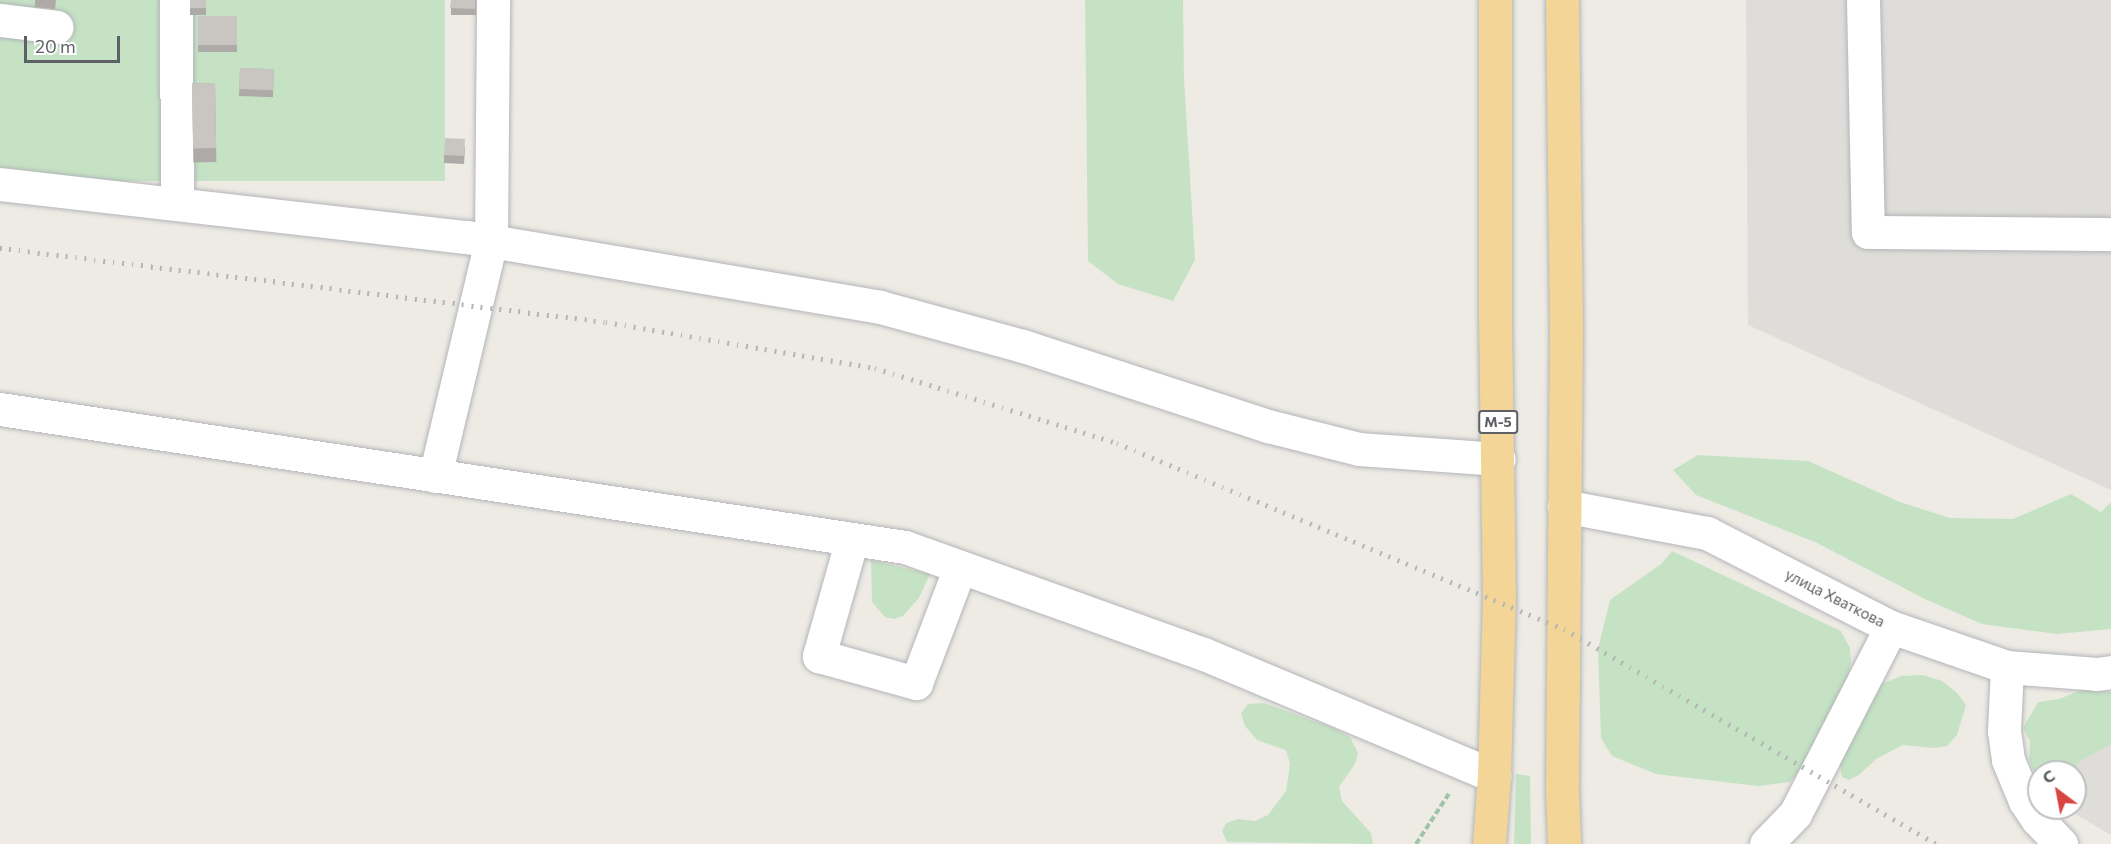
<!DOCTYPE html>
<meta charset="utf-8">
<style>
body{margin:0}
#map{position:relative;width:2111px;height:844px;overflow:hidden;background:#eeebe5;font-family:Commissioner,sans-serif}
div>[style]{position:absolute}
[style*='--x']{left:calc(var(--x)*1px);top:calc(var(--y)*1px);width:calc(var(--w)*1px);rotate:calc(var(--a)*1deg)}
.industrial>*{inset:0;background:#dfddd9}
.green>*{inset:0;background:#c5e3c4;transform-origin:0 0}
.path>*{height:4px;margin-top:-2px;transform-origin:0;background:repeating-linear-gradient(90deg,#9ec3a6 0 6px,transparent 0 9px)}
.roads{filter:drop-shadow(0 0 2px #b2b5b8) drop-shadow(0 0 2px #b2b5b8)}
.minor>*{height:33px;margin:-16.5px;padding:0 16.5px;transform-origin:16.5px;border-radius:16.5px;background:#fff}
.highway>*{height:33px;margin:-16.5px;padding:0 16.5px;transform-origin:16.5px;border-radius:16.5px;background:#f3d697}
.rail>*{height:4.5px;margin-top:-2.25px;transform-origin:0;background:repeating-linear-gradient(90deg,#b3b4b4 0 1.5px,transparent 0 9.5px)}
.wall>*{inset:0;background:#adaaa7;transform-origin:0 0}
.building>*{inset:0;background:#c9c6c2;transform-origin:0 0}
span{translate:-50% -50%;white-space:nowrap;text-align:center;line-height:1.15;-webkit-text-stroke:4.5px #fff;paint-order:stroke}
.shield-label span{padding:2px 4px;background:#fff;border:2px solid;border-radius:4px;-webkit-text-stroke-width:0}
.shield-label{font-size:14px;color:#5d6064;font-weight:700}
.street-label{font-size:15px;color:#5d6064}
.north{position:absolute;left:2027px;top:760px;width:60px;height:60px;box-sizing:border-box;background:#fff;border:2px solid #bebfc1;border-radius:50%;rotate:328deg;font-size:16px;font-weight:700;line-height:24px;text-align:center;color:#5d6064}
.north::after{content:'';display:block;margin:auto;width:21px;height:27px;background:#d84440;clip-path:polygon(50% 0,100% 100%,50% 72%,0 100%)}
.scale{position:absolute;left:24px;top:36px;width:96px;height:27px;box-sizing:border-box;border:3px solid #5d6064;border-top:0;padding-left:8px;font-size:18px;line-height:21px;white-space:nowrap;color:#5d6064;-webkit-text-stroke:4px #fff;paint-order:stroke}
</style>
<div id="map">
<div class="industrial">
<div style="clip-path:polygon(1746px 0,2111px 0,2111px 490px,1748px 325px)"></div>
<div style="clip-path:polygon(2111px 734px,2111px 835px,2065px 808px,2075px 808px,2075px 772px,2064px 772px)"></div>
</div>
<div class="green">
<div style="left:0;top:0;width:445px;height:181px"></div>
<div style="clip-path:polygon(1085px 0,1183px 0,1184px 78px,1195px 260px,1173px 301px,1118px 284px,1088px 261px)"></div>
<div style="clip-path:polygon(1698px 455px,1808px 461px,1900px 502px,1950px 518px,2013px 519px,2071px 494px,2101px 512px,2111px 502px,2111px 629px,2057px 634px,1982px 624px,1925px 599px,1815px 542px,1696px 495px,1673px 470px)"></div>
<div style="clip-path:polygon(1672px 551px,1841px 631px,1850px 648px,1851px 662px,1845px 688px,1807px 761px,1790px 782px,1758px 786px,1656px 774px,1612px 756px,1601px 738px,1598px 649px,1610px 600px,1661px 564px)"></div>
<div style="clip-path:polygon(871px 560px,930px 574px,919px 598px,903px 616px,894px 619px,885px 617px,872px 602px)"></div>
<div style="clip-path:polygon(1923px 675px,1942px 681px,1957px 693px,1966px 705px,1957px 735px,1947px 746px,1934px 748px,1903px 745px,1876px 759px,1859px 775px,1849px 780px,1842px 777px,1840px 765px,1880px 685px,1901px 676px)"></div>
<div style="clip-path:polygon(2084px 689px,2111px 692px,2111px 744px,2079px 762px,2074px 772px,2039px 772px,2039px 788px,2029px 759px,2030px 741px,2023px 728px,2038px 702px,2059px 699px)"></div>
<div style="clip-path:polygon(1264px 703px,1333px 728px,1350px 737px,1358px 753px,1355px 764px,1339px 787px,1342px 801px,1371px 833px,1373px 844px,1227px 842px,1222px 831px,1226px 823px,1238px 819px,1255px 821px,1268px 815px,1286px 791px,1290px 764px,1286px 750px,1257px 740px,1245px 726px,1241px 713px,1248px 704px)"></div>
<div style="clip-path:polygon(1516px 774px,1530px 776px,1531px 844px,1514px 844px)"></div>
</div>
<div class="path">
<div style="--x:1416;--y:844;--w:62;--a:-56.8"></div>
</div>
<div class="roads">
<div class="minor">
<div style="--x:176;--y:0;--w:204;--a:89.7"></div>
<div style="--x:1863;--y:0;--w:232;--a:88.8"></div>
<div style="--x:1868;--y:232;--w:243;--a:0.5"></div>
<div style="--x:0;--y:20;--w:57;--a:7"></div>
<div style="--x:0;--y:184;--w:470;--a:6.5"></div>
<div style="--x:467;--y:237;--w:419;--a:9.6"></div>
<div style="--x:880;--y:307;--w:148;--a:15.3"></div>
<div style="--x:1023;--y:346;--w:258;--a:18.1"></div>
<div style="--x:1268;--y:426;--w:94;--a:14.2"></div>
<div style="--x:1359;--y:449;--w:140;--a:4.1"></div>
<div style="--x:0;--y:409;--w:915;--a:8.67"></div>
<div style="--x:905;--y:547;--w:318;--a:19.7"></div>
<div style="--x:1204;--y:654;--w:315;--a:22.8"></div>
<div style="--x:435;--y:476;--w:242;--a:-76.6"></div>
<div style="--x:491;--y:241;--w:241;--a:-89.5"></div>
<div style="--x:1564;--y:506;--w:146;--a:10.7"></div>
<div style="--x:1707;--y:533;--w:207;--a:27.1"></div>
<div style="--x:1891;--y:627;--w:123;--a:19"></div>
<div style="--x:2007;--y:667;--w:90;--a:4.4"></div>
<div style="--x:2097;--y:674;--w:14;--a:-8"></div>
<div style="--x:852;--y:539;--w:122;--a:105.8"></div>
<div style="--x:819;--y:656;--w:101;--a:15.6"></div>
<div style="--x:916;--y:683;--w:124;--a:-69.2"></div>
<div style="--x:2007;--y:667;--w:64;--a:92.7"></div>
<div style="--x:2004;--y:731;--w:29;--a:82"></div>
<div style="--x:2008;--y:760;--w:44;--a:67.5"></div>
<div style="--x:2025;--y:801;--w:22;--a:56"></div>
<div style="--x:2037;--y:819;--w:35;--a:46"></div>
<div style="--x:1766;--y:844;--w:42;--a:-46"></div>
<div style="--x:1795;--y:814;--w:210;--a:-62.8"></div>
</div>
<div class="highway">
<div style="--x:1562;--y:0;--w:330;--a:89.3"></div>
<div style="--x:1566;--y:330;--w:459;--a:90.5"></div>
<div style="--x:1562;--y:789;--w:55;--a:87.9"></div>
<div style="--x:1489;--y:844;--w:68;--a:-85.8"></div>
<div style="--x:1494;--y:776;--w:174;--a:-88.4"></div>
<div style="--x:1499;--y:602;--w:283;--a:-90.8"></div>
<div style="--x:1495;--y:319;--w:319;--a:-90"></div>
</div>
</div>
<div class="rail">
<div style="--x:0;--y:248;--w:611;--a:6.96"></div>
<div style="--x:606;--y:322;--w:273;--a:9.7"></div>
<div style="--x:875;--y:368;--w:253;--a:17.2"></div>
<div style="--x:1117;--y:443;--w:484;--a:22.6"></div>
<div style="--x:1564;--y:629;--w:431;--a:30"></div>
</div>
<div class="wall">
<div style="clip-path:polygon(35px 0,56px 0,55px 9px,35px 7px)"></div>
<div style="left:190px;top:0;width:16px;height:15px"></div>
<div style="left:451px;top:0;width:25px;height:15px"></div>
<div style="left:237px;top:16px;width:36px;height:39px;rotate:90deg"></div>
<div style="left:240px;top:68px;width:34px;height:28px;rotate:2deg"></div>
<div style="left:215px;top:83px;width:79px;height:23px;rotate:89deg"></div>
<div style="clip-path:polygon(465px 147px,464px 164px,444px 163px,444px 155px)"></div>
</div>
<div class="building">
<div style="left:190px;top:0;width:16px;height:8px"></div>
<div style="clip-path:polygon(451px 0,475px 0,475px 9px,450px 8px)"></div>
<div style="left:237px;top:16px;width:29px;height:39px;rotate:90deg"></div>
<div style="left:240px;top:68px;width:34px;height:21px;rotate:2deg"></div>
<div style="left:215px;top:83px;width:65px;height:23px;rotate:89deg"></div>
<div style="left:445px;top:138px;width:20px;height:17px;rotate:3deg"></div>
</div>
<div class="shield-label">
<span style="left:1498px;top:422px">М-5</span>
</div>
<div class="street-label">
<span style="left:1835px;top:598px;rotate:27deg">улица Хваткова</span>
</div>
<div class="north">С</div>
<div class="scale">20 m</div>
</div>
